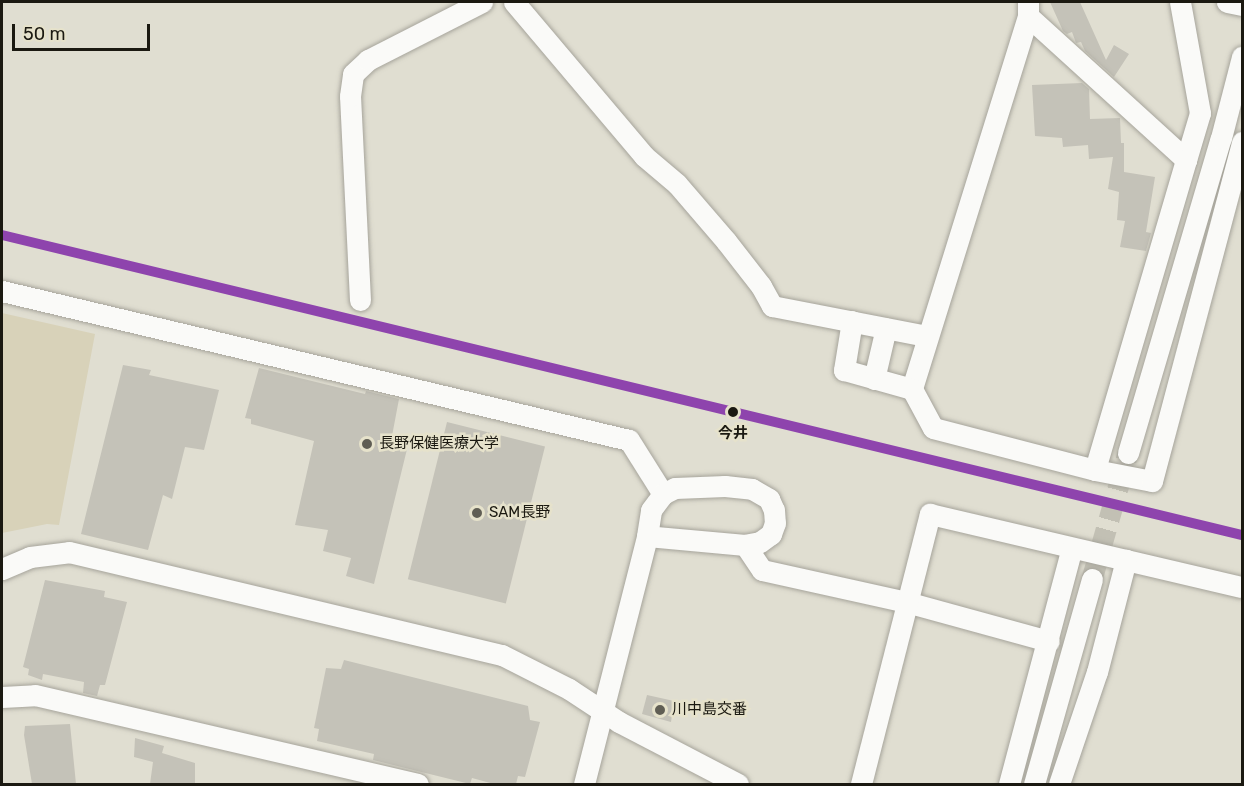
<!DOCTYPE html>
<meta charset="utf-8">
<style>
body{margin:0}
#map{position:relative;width:1244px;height:786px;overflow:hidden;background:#e0ded1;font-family:Rubik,"Noto Sans JP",sans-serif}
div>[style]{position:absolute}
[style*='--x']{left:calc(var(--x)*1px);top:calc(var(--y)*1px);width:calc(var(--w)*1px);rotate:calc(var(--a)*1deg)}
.green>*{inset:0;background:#d8d2b9}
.building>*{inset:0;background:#c4c2b8;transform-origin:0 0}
.minor-tunnel>*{height:21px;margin-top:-10.5px;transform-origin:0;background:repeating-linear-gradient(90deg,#c2c0b4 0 21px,transparent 0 31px)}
.roads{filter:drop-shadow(0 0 2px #a6a49b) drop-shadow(0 0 2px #a6a49b)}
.minor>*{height:21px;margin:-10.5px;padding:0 10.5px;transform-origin:10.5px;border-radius:10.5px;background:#fafaf8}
.rail-1>*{height:10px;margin:-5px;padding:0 5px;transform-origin:5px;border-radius:5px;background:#8e44ad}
.dots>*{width:16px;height:16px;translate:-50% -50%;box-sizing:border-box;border:3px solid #e6e2cb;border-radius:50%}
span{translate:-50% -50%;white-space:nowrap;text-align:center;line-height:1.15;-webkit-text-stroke:5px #e6e2cb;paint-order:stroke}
.stop-label{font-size:15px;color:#1b1911;font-weight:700}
.poi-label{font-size:15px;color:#1b1911}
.left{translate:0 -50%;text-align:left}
.frame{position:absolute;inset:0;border:3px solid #1b1911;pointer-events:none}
.scale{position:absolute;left:12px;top:24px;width:138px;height:27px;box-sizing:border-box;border:3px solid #1b1911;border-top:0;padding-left:8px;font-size:18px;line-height:21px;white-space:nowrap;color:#1b1911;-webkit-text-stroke:4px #e6e2cb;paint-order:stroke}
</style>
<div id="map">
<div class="green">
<div style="clip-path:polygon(2px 313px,95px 334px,59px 525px,47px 524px,2px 533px)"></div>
</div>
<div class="building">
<div style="clip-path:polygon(1050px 2px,1080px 2px,1106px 60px,1114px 45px,1129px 54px,1114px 77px,1085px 51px,1081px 42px,1076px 43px,1072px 32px,1067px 34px,1063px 31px)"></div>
<div style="clip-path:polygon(1082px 83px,1089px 89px,1090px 119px,1120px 118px,1121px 143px,1124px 143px,1124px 172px,1155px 177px,1146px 232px,1151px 233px,1146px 251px,1120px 247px,1125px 221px,1117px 220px,1119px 192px,1108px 189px,1113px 157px,1089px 159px,1088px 145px,1063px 147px,1062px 138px,1035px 136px,1032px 85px)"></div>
<div style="clip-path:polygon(123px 365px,151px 370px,149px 375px,219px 390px,204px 450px,185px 447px,172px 499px,163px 495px,148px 550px,81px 534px)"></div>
<div style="clip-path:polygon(259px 368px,365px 394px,366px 391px,399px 399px,392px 436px,409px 441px,374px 584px,346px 576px,351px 558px,323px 551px,328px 530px,295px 525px,314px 441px,251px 424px,251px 419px,245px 418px)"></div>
<div style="left:447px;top:422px;width:101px;height:162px;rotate:14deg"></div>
<div style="clip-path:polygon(45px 580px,105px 591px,104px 597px,127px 602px,105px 685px,100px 685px,97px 696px,83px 693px,84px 682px,43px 674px,42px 680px,28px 675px,29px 669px,23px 667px)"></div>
<div style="clip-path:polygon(344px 660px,528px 706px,530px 720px,540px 722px,525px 777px,518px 776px,516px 784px,494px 784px,472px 778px,470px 784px,373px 760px,374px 754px,317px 741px,319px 729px,314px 728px,326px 668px,341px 669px)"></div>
<div style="clip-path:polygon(647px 695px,674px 701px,671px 722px,642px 714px)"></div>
<div style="clip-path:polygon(70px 724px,76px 784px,32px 784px,24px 735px,25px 726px)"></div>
<div style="clip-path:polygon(135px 738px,164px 746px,162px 753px,195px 763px,195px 784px,150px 784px,153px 762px,134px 757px)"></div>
</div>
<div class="minor-tunnel">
<div style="--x:1092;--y:579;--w:131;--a:-74.1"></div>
</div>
<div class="roads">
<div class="minor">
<div style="--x:514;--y:2;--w:202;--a:49.8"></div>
<div style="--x:644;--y:156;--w:43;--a:40.3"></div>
<div style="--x:677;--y:184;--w:75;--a:49.3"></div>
<div style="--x:726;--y:241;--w:57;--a:52.1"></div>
<div style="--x:761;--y:286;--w:23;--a:61"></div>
<div style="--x:772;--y:306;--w:158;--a:11"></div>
<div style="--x:1028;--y:2;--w:14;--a:90"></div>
<div style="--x:1028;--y:16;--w:391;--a:107.3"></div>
<div style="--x:912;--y:389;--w:44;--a:61.7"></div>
<div style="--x:933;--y:428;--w:167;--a:14.5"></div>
<div style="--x:1095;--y:470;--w:58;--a:10.9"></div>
<div style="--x:1152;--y:481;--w:351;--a:-75.1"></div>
<div style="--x:1180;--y:2;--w:113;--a:79.8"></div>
<div style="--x:1200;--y:113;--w:49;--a:106.6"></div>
<div style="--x:1227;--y:2;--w:15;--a:11"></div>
<div style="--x:1028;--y:16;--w:214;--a:42.3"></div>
<div style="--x:1186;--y:160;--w:323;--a:106.4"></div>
<div style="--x:2;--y:291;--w:644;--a:13.37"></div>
<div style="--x:629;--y:440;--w:64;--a:57.8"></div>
<div style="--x:360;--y:300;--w:204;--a:-92.8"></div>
<div style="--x:350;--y:96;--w:22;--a:-82"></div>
<div style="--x:353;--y:74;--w:21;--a:-43"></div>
<div style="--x:368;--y:60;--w:128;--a:-27"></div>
<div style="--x:852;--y:321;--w:50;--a:99.3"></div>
<div style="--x:844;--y:370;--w:71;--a:15.6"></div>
<div style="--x:874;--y:379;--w:52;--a:-76.8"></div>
<div style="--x:1128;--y:453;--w:328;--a:-73.6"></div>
<div style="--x:1221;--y:138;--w:84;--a:-75.5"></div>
<div style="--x:745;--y:545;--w:30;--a:56"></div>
<div style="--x:762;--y:570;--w:148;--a:12.5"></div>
<div style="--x:906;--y:602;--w:148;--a:15.3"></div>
<div style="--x:2;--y:569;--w:30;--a:-23"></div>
<div style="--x:30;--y:557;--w:39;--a:-7"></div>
<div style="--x:69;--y:552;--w:445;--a:13.4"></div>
<div style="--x:502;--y:655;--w:75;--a:26.9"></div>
<div style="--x:569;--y:689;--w:60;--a:33.4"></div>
<div style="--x:619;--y:722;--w:134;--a:27.5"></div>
<div style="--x:2;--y:697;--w:33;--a:-3"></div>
<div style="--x:35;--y:695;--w:393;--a:13.1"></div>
<div style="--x:584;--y:784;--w:256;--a:-75.7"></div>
<div style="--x:647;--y:536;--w:26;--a:-81"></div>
<div style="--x:651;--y:510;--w:20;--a:-53"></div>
<div style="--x:663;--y:494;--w:13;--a:-27"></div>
<div style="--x:675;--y:488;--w:50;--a:-2.3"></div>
<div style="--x:725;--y:486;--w:27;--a:6"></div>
<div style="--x:752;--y:489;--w:20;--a:30"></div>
<div style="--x:769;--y:499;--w:12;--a:66"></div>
<div style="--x:774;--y:510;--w:13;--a:86"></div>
<div style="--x:775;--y:523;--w:12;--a:110"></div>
<div style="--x:771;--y:534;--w:14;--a:144"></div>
<div style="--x:760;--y:542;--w:15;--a:169"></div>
<div style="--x:745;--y:545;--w:98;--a:-174.8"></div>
<div style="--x:861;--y:784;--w:279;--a:-75.7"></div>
<div style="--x:930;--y:514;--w:320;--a:13.2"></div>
<div style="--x:1009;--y:784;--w:244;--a:-75.1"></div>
<div style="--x:1034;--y:784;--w:213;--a:-74.2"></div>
<div style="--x:1059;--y:784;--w:118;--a:-71.3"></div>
<div style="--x:1097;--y:672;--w:116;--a:-75.5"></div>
</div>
</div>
<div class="rail-1">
<div style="--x:2;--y:235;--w:1276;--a:13.6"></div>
</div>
<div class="dots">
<div style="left:733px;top:412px;background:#1b1911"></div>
<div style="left:367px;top:444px;background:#605e54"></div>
<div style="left:477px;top:513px;background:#605e54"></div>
<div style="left:660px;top:710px;background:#605e54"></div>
</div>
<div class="stop-label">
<span style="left:733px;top:434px">今井</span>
</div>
<div class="poi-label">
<span class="left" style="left:379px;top:444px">長野保健医療大学</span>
<span class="left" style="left:489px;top:513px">SAM長野</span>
<span class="left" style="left:672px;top:710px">川中島交番</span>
</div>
<div class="frame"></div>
<div class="scale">50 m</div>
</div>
